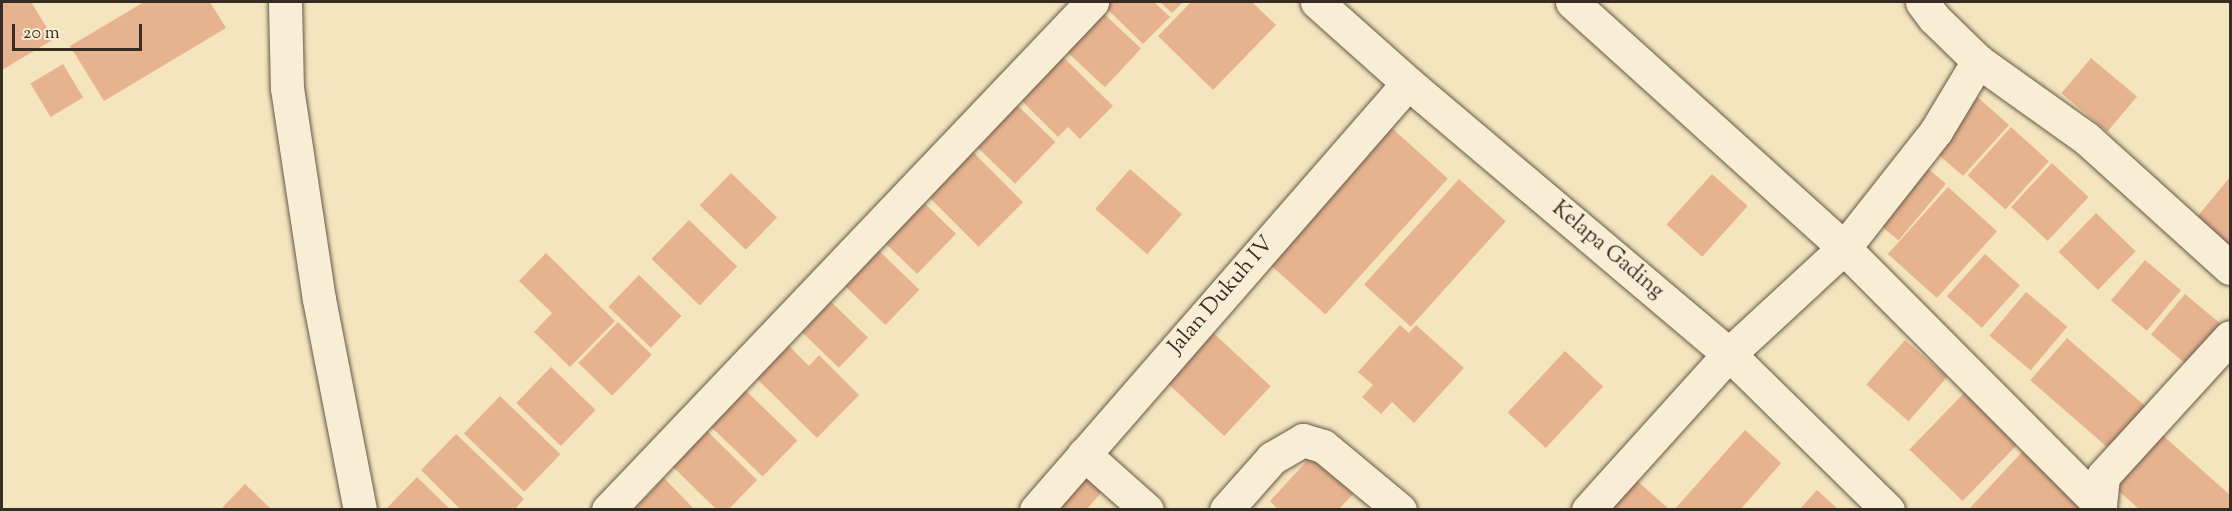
<!DOCTYPE html>
<style>
body{margin:0}
#map{position:relative;width:2232px;height:511px;overflow:hidden;background:#f5e5be;font-family:"Sorts Mill Goudy",serif}
div>[style]{position:absolute}
[style*='--x']{left:calc(var(--x)*1px);top:calc(var(--y)*1px);width:calc(var(--w)*1px);rotate:calc(var(--a)*1deg)}
.building>*{inset:0;background:#e7b38f;transform-origin:0 0}
.roads{filter:drop-shadow(0 0 2px #665a4a) drop-shadow(0 0 2px #665a4a)}
.minor>*{height:33px;margin:-16.5px;padding:0 16.5px;transform-origin:16.5px;border-radius:16.5px;background:#f8eed5}
span{translate:-50% -50%;white-space:nowrap;text-align:center;line-height:1.15;-webkit-text-stroke:5px #f8eed5;paint-order:stroke}
.street-label{font-size:22px;color:#372c24}
.frame{position:absolute;inset:0;border:3px solid #372c24;pointer-events:none}
.scale{position:absolute;left:12px;top:24px;width:130px;height:27px;box-sizing:border-box;border:3px solid #372c24;border-top:0;padding-left:8px;font-size:18px;line-height:21px;white-space:nowrap;color:#372c24;-webkit-text-stroke:4px #f8eed5;paint-order:stroke}
</style>
<div id="map">
<div class="building">
<div style="clip-path:polygon(2px 2px,31px 2px,54px 39px,2px 70px)"></div>
<div style="clip-path:polygon(144px 2px,210px 2px,226px 28px,104px 101px,70px 46px)"></div>
<div style="clip-path:polygon(1100px 2px,1154px 2px,1170px 17px,1143px 44px)"></div>
<div style="clip-path:polygon(1160px 2px,1183px 2px,1172px 13px)"></div>
<div style="clip-path:polygon(1191px 2px,1252px 2px,1276px 25px,1213px 90px,1158px 36px)"></div>
<div style="left:1103px;top:13px;width:52px;height:53px;rotate:43deg"></div>
<div style="clip-path:polygon(1061px 55px,1113px 106px,1080px 139px,1068px 127px,1058px 137px,1019px 98px)"></div>
<div style="left:2091px;top:58px;width:60px;height:46px;rotate:40deg"></div>
<div style="left:63px;top:64px;width:39px;height:38px;rotate:59deg"></div>
<div style="clip-path:polygon(1972px 92px,2009px 125px,1963px 176px,1933px 150px)"></div>
<div style="left:1013px;top:101px;width:59px;height:58px;rotate:44deg"></div>
<div style="left:1384px;top:121px;width:86px;height:183px;rotate:42deg"></div>
<div style="left:2011px;top:127px;width:51px;height:65px;rotate:42deg"></div>
<div style="left:968px;top:147px;width:78px;height:63px;rotate:45deg"></div>
<div style="left:1920px;top:162px;width:34px;height:74px;rotate:40deg"></div>
<div style="left:2052px;top:163px;width:50px;height:60px;rotate:43deg"></div>
<div style="left:1130px;top:169px;width:69px;height:53px;rotate:41deg"></div>
<div style="left:731px;top:173px;width:64px;height:45px;rotate:44deg"></div>
<div style="left:1712px;top:174px;width:48px;height:68px;rotate:42deg"></div>
<div style="clip-path:polygon(2230px 177px,2230px 246px,2197px 217px)"></div>
<div style="left:1459px;top:179px;width:63px;height:142px;rotate:42deg"></div>
<div style="left:1948px;top:187px;width:66px;height:90px;rotate:42deg"></div>
<div style="left:920px;top:199px;width:50px;height:56px;rotate:44deg"></div>
<div style="left:2096px;top:213px;width:55px;height:54px;rotate:44deg"></div>
<div style="left:689px;top:220px;width:67px;height:54px;rotate:44deg"></div>
<div style="left:872px;top:244px;width:66px;height:49px;rotate:44deg"></div>
<div style="clip-path:polygon(546px 253px,615px 321px,570px 367px,534px 332px,552px 313px,519px 281px)"></div>
<div style="left:1985px;top:254px;width:47px;height:57px;rotate:42deg"></div>
<div style="left:2145px;top:260px;width:47px;height:53px;rotate:40deg"></div>
<div style="left:639px;top:275px;width:59px;height:44px;rotate:44deg"></div>
<div style="left:2026px;top:292px;width:54px;height:57px;rotate:40deg"></div>
<div style="left:2185px;top:294px;width:48px;height:53px;rotate:40deg"></div>
<div style="left:827px;top:298px;width:57px;height:42px;rotate:44deg"></div>
<div style="left:618px;top:322px;width:47px;height:57px;rotate:44deg"></div>
<div style="clip-path:polygon(1400px 325px,1409px 333px,1416px 325px,1464px 368px,1414px 423px,1392px 402px,1381px 414px,1362px 397px,1373px 385px,1358px 372px)"></div>
<div style="left:1207px;top:327px;width:87px;height:68px;rotate:43deg"></div>
<div style="left:2067px;top:338px;width:109px;height:56px;rotate:41deg"></div>
<div style="left:1905px;top:340px;width:56px;height:59px;rotate:41deg"></div>
<div style="clip-path:polygon(785px 342px,809px 366px,819px 355px,859px 395px,817px 438px,753px 375px)"></div>
<div style="left:1565px;top:351px;width:52px;height:84px;rotate:43deg"></div>
<div style="left:551px;top:367px;width:62px;height:50px;rotate:44deg"></div>
<div style="left:742px;top:387px;width:77px;height:50px;rotate:44deg"></div>
<div style="left:1965px;top:392px;width:74px;height:80px;rotate:44deg"></div>
<div style="left:500px;top:396px;width:84px;height:52px;rotate:44deg"></div>
<div style="clip-path:polygon(704px 428px,757px 480px,728px 510px,717px 510px,669px 463px)"></div>
<div style="clip-path:polygon(1745px 430px,1781px 463px,1740px 510px,1674px 510px)"></div>
<div style="clip-path:polygon(2158px 431px,2230px 495px,2230px 510px,2140px 510px,2112px 485px)"></div>
<div style="clip-path:polygon(456px 434px,524px 499px,514px 510px,461px 510px,421px 470px)"></div>
<div style="clip-path:polygon(2023px 451px,2084px 510px,1968px 510px)"></div>
<div style="clip-path:polygon(1315px 452px,1356px 491px,1338px 510px,1278px 510px,1270px 501px)"></div>
<div style="clip-path:polygon(1085px 465px,1107px 486px,1086px 510px,1064px 510px,1053px 499px)"></div>
<div style="clip-path:polygon(1627px 472px,1670px 510px,1606px 510px)"></div>
<div style="clip-path:polygon(417px 477px,451px 510px,385px 510px)"></div>
<div style="clip-path:polygon(664px 478px,695px 510px,634px 510px)"></div>
<div style="clip-path:polygon(245px 484px,272px 510px,220px 510px)"></div>
<div style="clip-path:polygon(1817px 490px,1839px 510px,1799px 510px)"></div>
</div>
<div class="roads">
<div class="minor">
<div style="--x:285;--y:2;--w:86;--a:88.7"></div>
<div style="--x:287;--y:88;--w:213;--a:81.4"></div>
<div style="--x:319;--y:299;--w:215;--a:79"></div>
<div style="--x:1317;--y:2;--w:122;--a:41.7"></div>
<div style="--x:1408;--y:83;--w:420;--a:40.2"></div>
<div style="--x:1729;--y:354;--w:223;--a:44.5"></div>
<div style="--x:1572;--y:2;--w:367;--a:42.1"></div>
<div style="--x:1844;--y:248;--w:363;--a:45.1"></div>
<div style="--x:1922;--y:2;--w:20;--a:53"></div>
<div style="--x:1934;--y:18;--w:62;--a:44.3"></div>
<div style="--x:1978;--y:61;--w:133;--a:35.5"></div>
<div style="--x:2086;--y:138;--w:194;--a:42.1"></div>
<div style="--x:1084;--y:454;--w:84;--a:41.6"></div>
<div style="--x:608;--y:510;--w:702;--a:-46.39"></div>
<div style="--x:1036;--y:510;--w:566;--a:-48.94"></div>
<div style="--x:1226;--y:510;--w:69;--a:-48.5"></div>
<div style="--x:1272;--y:458;--w:36;--a:-30"></div>
<div style="--x:1303;--y:440;--w:21;--a:17"></div>
<div style="--x:1323;--y:446;--w:100;--a:39.7"></div>
<div style="--x:1588;--y:510;--w:210;--a:-47.9"></div>
<div style="--x:1729;--y:354;--w:156;--a:-42.7"></div>
<div style="--x:1844;--y:248;--w:149;--a:-51.8"></div>
<div style="--x:1936;--y:131;--w:82;--a:-59"></div>
<div style="--x:2097;--y:510;--w:6;--a:-59"></div>
<div style="--x:2100;--y:505;--w:29;--a:-84"></div>
<div style="--x:2103;--y:476;--w:188;--a:-47.6"></div>
</div>
</div>
<div class="street-label">
<span style="left:1607px;top:251px;rotate:40deg">Kelapa Gading</span>
<span style="left:1222px;top:296px;rotate:-49deg">Jalan Dukuh IV</span>
</div>
<div class="frame"></div>
<div class="scale">20 m</div>
</div>
